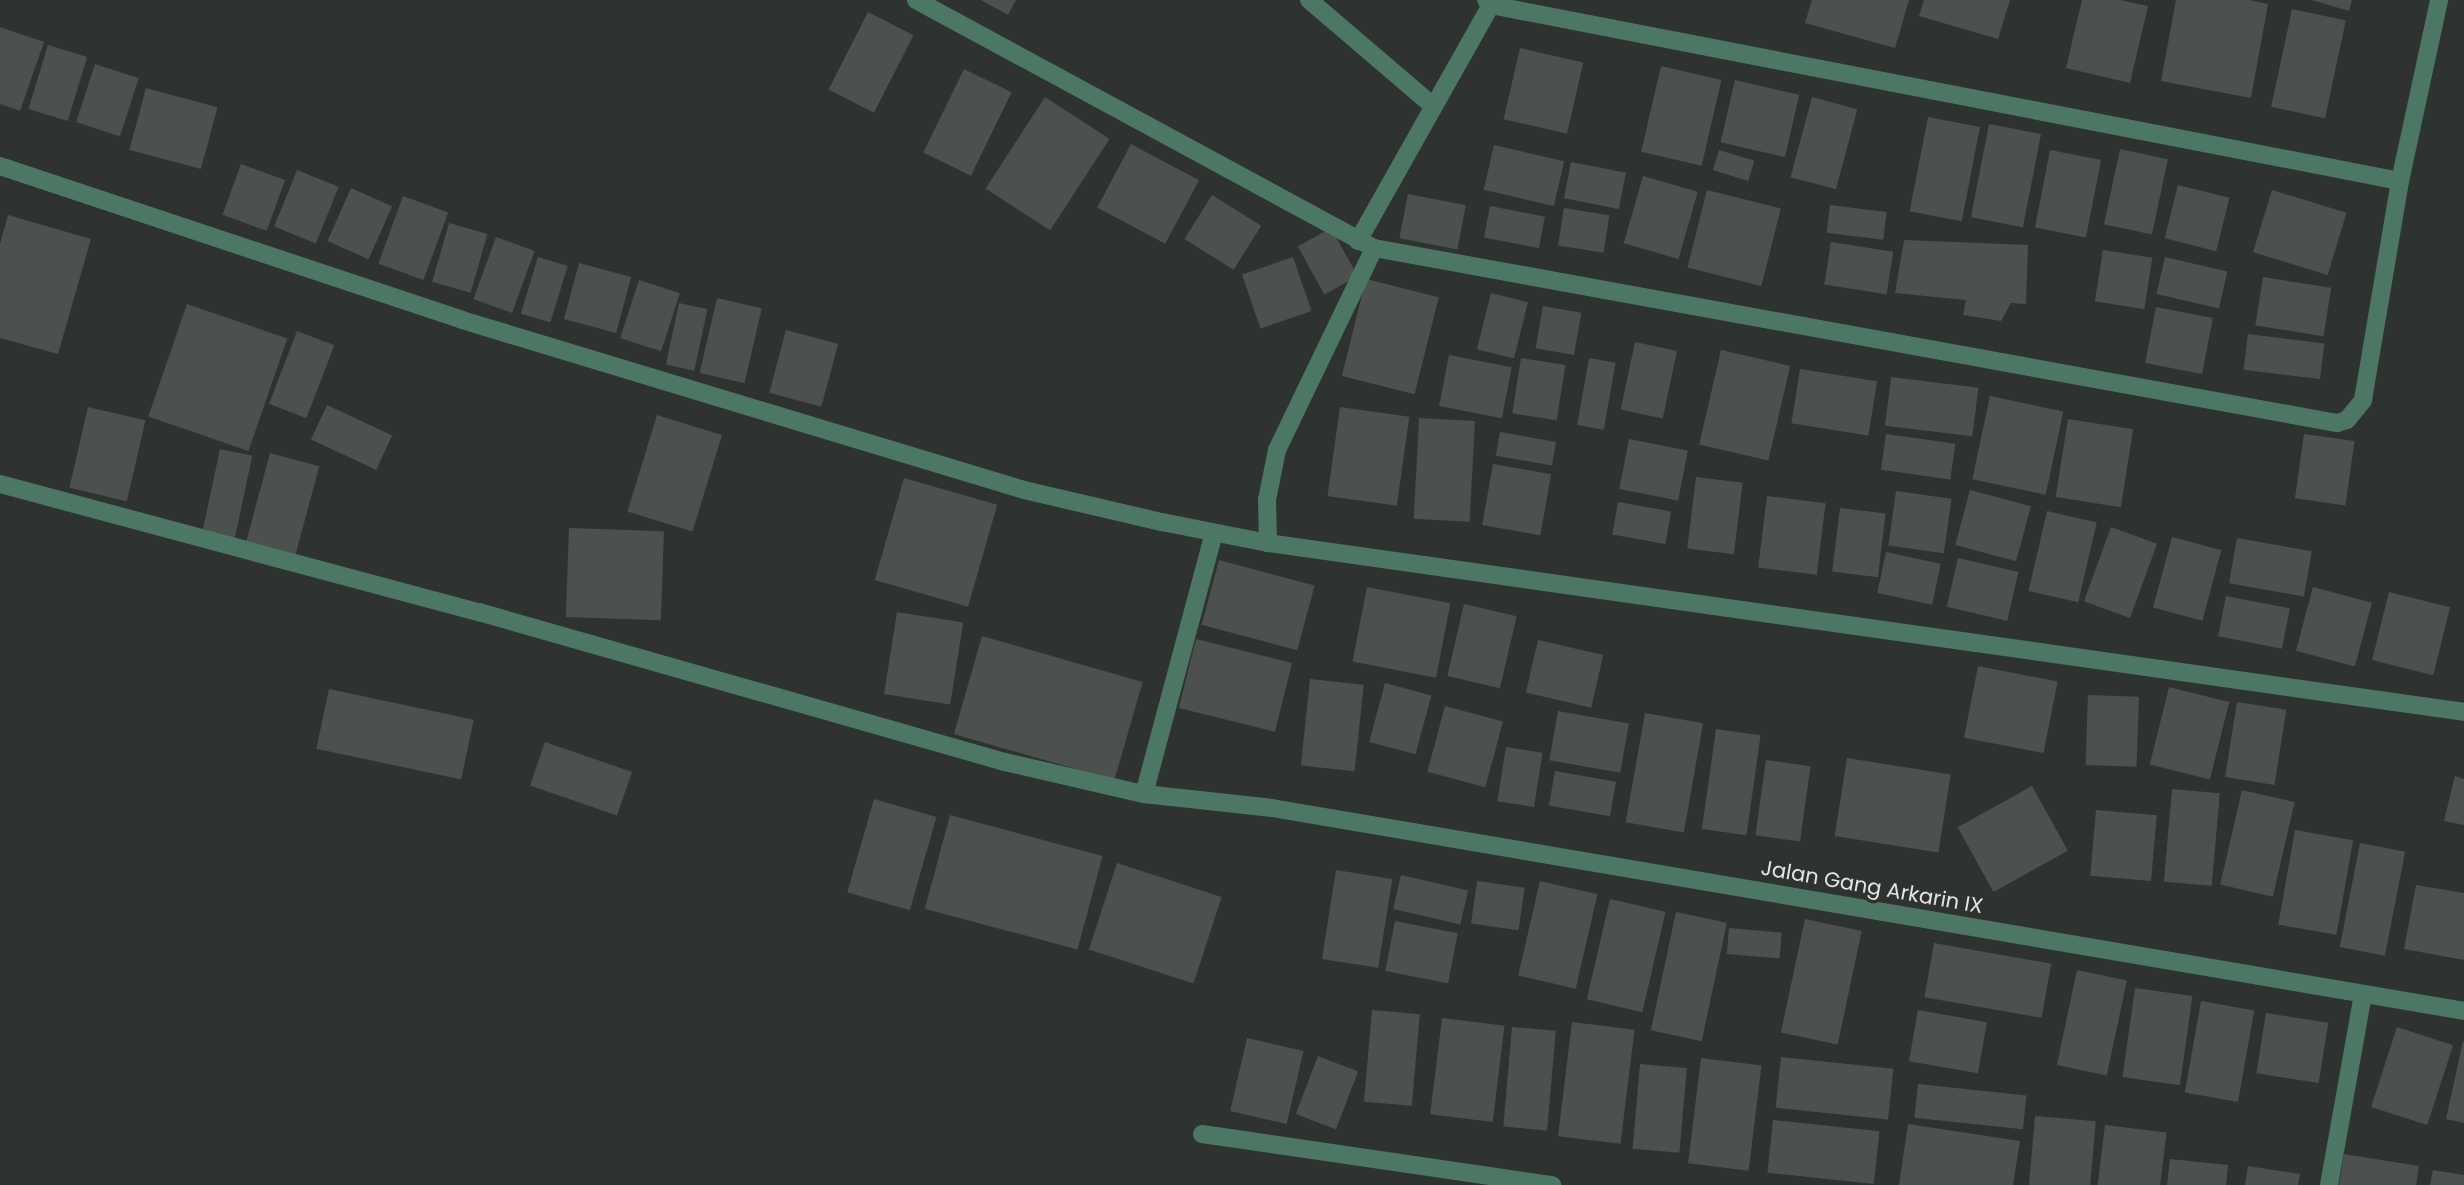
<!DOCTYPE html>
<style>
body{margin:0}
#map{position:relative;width:2464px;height:1185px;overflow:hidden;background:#2e3331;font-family:Poppins,sans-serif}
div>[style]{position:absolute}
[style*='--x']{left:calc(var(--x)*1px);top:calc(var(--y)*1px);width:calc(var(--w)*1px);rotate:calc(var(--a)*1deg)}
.building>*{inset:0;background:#4c514f;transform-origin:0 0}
.minor>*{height:18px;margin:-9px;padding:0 9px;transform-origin:9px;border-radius:9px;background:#4d7765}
span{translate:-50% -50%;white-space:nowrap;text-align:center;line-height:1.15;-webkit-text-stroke:7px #2e3331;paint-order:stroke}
.street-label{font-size:21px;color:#e3e6e4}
</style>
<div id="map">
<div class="building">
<div style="clip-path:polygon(981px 0,1016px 0,1008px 15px)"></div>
<div style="clip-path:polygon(1812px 0,1909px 0,1895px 48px,1805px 23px)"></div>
<div style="clip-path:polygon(1924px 0,2010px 0,1998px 39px,1919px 16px)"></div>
<div style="clip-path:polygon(2082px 0,2120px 0,2148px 6px,2130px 83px,2066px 68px)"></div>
<div style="clip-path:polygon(2176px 0,2249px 0,2268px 4px,2251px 98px,2161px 81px)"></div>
<div style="clip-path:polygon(2312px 0,2352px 0,2349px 11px)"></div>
<div style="left:2292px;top:9px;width:55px;height:100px;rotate:12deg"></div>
<div style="left:868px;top:12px;width:51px;height:87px;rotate:27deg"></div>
<div style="clip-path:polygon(0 27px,44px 42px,20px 111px,0 104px)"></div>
<div style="left:48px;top:45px;width:41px;height:67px;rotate:17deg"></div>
<div style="left:1520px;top:48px;width:65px;height:73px;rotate:13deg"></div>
<div style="left:95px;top:64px;width:46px;height:61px;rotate:18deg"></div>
<div style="left:1661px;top:66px;width:62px;height:88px;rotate:13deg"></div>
<div style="left:964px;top:69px;width:53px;height:93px;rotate:26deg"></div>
<div style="left:1735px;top:80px;width:66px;height:64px;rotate:13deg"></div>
<div style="left:146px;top:88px;width:74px;height:64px;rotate:15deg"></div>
<div style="left:1045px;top:97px;width:77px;height:109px;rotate:33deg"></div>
<div style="left:1812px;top:97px;width:47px;height:83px;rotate:15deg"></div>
<div style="left:1928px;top:117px;width:53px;height:96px;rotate:11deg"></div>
<div style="left:1989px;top:124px;width:53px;height:95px;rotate:11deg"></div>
<div style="left:1131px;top:144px;width:77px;height:72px;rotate:28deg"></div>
<div style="left:1494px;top:145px;width:72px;height:46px;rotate:13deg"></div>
<div style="left:2120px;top:149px;width:49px;height:77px;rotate:12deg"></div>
<div style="left:1719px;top:150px;width:37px;height:21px;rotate:17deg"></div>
<div style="left:2050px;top:150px;width:52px;height:79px;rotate:11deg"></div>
<div style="left:1571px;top:162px;width:56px;height:37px;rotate:11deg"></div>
<div style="left:241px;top:164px;width:47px;height:54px;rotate:20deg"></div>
<div style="left:297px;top:170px;width:45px;height:61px;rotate:22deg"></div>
<div style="left:1643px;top:176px;width:57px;height:70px;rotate:16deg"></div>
<div style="left:2178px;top:185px;width:53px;height:55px;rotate:14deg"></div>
<div style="left:351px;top:188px;width:45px;height:58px;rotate:24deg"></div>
<div style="left:1707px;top:190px;width:76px;height:80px;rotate:14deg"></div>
<div style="left:2272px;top:190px;width:78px;height:65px;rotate:17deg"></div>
<div style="left:1408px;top:194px;width:59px;height:45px;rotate:11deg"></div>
<div style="left:1212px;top:195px;width:58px;height:52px;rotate:32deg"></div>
<div style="left:403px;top:196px;width:48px;height:72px;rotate:20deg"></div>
<div style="left:1830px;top:205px;width:57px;height:28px;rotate:7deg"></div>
<div style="left:1490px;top:206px;width:56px;height:32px;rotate:11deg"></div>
<div style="left:1564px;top:208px;width:46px;height:38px;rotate:9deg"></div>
<div style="clip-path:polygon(8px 215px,91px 239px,58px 354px,0 338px,0 244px)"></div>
<div style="left:449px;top:223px;width:40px;height:61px;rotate:16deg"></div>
<div style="left:1331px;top:228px;width:55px;height:38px;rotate:61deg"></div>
<div style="left:496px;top:237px;width:41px;height:66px;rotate:20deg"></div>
<div style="clip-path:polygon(1904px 240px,2028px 245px,2026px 304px,2011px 303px,2001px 321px,1963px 315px,1966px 300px,1895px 293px)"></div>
<div style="left:1831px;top:242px;width:63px;height:43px;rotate:9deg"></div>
<div style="left:2103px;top:250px;width:50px;height:52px;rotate:9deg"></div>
<div style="left:538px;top:257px;width:31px;height:59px;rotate:17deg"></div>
<div style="left:1293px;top:257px;width:57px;height:54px;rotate:71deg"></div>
<div style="left:2165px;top:257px;width:64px;height:38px;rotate:13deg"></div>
<div style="left:579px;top:263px;width:54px;height:58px;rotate:15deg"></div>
<div style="left:2263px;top:277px;width:69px;height:49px;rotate:9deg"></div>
<div style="left:1366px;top:279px;width:75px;height:100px;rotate:14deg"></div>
<div style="left:639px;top:280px;width:43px;height:61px;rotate:18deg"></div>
<div style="left:1491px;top:293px;width:38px;height:58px;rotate:14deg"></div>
<div style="left:717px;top:298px;width:46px;height:77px;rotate:13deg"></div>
<div style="left:679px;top:303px;width:29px;height:63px;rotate:12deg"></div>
<div style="left:187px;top:304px;width:106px;height:119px;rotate:19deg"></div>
<div style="left:1543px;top:306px;width:39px;height:43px;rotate:10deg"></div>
<div style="left:2156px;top:307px;width:58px;height:57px;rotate:11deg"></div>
<div style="left:786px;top:330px;width:54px;height:65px;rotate:15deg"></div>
<div style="left:297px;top:331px;width:40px;height:78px;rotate:21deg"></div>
<div style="left:2248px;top:334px;width:77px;height:36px;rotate:7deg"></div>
<div style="left:1635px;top:342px;width:43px;height:69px;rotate:12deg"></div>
<div style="left:1721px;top:350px;width:71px;height:97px;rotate:13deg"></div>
<div style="left:1449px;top:355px;width:64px;height:52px;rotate:11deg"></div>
<div style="left:1521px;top:358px;width:45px;height:56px;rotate:9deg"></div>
<div style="left:1589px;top:358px;width:27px;height:68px;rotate:10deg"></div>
<div style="left:1800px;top:369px;width:78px;height:55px;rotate:9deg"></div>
<div style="left:1891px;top:377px;width:88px;height:49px;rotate:7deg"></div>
<div style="left:1990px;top:396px;width:75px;height:85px;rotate:12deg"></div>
<div style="left:327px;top:405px;width:72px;height:38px;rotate:25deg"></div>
<div style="left:88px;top:407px;width:59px;height:83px;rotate:13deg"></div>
<div style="left:1340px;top:407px;width:70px;height:90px;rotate:8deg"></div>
<div style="left:657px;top:415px;width:68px;height:101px;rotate:17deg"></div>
<div style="left:1419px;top:418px;width:56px;height:101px;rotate:3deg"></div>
<div style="left:2068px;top:419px;width:66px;height:79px;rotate:9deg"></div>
<div style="left:1500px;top:432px;width:57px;height:24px;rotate:10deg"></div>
<div style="left:1886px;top:434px;width:70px;height:36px;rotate:8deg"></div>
<div style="left:2304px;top:434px;width:51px;height:65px;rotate:8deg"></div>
<div style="left:1629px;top:439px;width:60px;height:51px;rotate:11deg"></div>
<div style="left:220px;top:449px;width:33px;height:86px;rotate:12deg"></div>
<div style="left:270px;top:453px;width:51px;height:91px;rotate:15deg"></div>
<div style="left:1493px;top:464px;width:59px;height:62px;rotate:10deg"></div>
<div style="left:1696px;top:477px;width:47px;height:72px;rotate:7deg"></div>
<div style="left:904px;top:478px;width:97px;height:106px;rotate:16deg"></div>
<div style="left:1970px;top:490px;width:63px;height:57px;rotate:15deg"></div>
<div style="left:1896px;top:491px;width:56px;height:55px;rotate:8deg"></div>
<div style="left:1767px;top:496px;width:59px;height:72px;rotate:7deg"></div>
<div style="left:1618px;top:502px;width:54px;height:33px;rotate:10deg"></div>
<div style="left:1840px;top:508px;width:46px;height:64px;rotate:7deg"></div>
<div style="left:2047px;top:511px;width:51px;height:82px;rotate:13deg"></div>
<div style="left:2111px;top:527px;width:49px;height:79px;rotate:20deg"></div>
<div style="left:569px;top:528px;width:95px;height:89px;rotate:2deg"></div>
<div style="left:2172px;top:537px;width:51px;height:73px;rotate:15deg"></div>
<div style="left:2237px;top:538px;width:76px;height:46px;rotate:10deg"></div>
<div style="left:1886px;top:552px;width:56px;height:42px;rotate:12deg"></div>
<div style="left:1958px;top:558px;width:62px;height:50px;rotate:13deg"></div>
<div style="left:1219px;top:560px;width:99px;height:67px;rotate:15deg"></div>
<div style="left:1367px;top:587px;width:85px;height:76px;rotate:11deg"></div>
<div style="left:2313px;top:587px;width:61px;height:66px;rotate:15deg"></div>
<div style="left:2389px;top:592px;width:63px;height:70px;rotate:14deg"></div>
<div style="left:2226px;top:596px;width:65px;height:41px;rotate:11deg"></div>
<div style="left:1464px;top:604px;width:54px;height:74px;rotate:13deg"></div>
<div style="left:897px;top:612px;width:67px;height:83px;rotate:9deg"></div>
<div style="left:982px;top:636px;width:167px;height:102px;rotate:16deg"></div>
<div style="left:1196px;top:639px;width:99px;height:71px;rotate:14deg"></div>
<div style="left:1538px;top:640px;width:67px;height:54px;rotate:13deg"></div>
<div style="left:1978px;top:666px;width:81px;height:73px;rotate:11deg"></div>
<div style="left:1310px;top:679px;width:54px;height:87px;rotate:6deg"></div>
<div style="left:1385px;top:683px;width:48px;height:61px;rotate:15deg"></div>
<div style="left:2169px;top:687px;width:62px;height:80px;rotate:14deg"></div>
<div style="left:329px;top:689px;width:148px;height:61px;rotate:12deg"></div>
<div style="left:2088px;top:695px;width:51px;height:70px;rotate:2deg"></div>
<div style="left:2237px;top:702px;width:50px;height:76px;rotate:9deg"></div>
<div style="left:1445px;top:706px;width:60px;height:68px;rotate:15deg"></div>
<div style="left:1558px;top:711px;width:72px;height:50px;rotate:10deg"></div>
<div style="left:1645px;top:713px;width:59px;height:111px;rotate:10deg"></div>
<div style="left:1716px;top:729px;width:45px;height:101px;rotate:8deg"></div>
<div style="left:545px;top:742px;width:92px;height:46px;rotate:19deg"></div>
<div style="left:1506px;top:747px;width:37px;height:55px;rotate:9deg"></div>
<div style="left:1847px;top:758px;width:105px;height:79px;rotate:9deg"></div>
<div style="left:1766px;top:760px;width:45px;height:76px;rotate:8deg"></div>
<div style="left:1555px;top:771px;width:62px;height:35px;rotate:10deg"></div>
<div style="clip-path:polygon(2455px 776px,2464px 779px,2464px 825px,2444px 821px)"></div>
<div style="left:2032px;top:786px;width:74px;height:85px;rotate:61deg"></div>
<div style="left:2172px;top:789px;width:48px;height:93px;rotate:5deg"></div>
<div style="left:2242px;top:790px;width:54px;height:97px;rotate:13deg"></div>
<div style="left:874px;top:799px;width:65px;height:97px;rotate:16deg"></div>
<div style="left:2096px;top:810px;width:61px;height:66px;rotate:5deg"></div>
<div style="left:950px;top:815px;width:158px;height:97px;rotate:15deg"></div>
<div style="left:2295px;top:830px;width:59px;height:96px;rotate:10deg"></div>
<div style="left:2360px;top:843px;width:46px;height:106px;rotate:11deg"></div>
<div style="left:1117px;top:863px;width:110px;height:91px;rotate:18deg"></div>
<div style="left:1336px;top:870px;width:57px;height:90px;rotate:9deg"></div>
<div style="left:1401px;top:875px;width:69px;height:35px;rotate:13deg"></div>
<div style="left:1477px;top:881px;width:48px;height:43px;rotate:8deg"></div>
<div style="left:1540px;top:881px;width:59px;height:97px;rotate:13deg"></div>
<div style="clip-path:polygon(2416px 885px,2464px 893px,2464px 960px,2404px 949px)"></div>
<div style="left:1610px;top:899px;width:57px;height:103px;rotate:13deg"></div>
<div style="left:1676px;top:912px;width:52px;height:121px;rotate:12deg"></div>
<div style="left:1805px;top:919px;width:58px;height:116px;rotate:12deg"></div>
<div style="left:1395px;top:921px;width:64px;height:51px;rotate:11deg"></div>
<div style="left:1729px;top:928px;width:53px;height:26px;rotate:5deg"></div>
<div style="left:1934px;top:943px;width:119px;height:55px;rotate:10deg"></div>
<div style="left:2077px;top:970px;width:51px;height:97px;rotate:12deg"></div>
<div style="left:2135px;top:988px;width:58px;height:90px;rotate:8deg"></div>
<div style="left:2201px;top:1001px;width:54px;height:93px;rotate:10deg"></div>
<div style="left:1372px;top:1010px;width:48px;height:92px;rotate:5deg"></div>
<div style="left:1918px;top:1010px;width:70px;height:52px;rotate:10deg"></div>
<div style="left:2266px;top:1013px;width:63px;height:61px;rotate:9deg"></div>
<div style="left:1442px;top:1018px;width:63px;height:97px;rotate:7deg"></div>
<div style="left:1572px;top:1022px;width:63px;height:115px;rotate:7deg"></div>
<div style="left:1512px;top:1027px;width:44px;height:100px;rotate:5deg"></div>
<div style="left:2397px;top:1027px;width:59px;height:84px;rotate:18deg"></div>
<div style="left:1247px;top:1038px;width:58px;height:75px;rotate:13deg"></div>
<div style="clip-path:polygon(2463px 1041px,2464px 1041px,2464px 1123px,2446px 1119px)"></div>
<div style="left:1318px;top:1056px;width:43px;height:62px;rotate:21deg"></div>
<div style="left:1781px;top:1057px;width:113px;height:51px;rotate:6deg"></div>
<div style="left:1701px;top:1058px;width:61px;height:106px;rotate:7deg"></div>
<div style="left:1640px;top:1064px;width:47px;height:85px;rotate:5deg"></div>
<div style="left:1918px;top:1084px;width:109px;height:34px;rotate:6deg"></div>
<div style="left:2035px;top:1116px;width:61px;height:69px;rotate:5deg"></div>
<div style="left:1773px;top:1120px;width:107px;height:53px;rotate:6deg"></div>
<div style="clip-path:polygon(1908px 1124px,2020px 1141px,2013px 1185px,1899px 1185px)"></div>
<div style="left:2105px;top:1125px;width:62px;height:61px;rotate:7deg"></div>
<div style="clip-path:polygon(2344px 1154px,2419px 1166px,2416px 1185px,2339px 1185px)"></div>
<div style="clip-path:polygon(2170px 1159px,2228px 1165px,2226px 1185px,2167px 1185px)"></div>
<div style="clip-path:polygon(2248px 1166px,2300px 1174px,2298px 1185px,2245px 1185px)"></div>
<div style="clip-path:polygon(2433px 1170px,2464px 1175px,2464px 1185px,2430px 1185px)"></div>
</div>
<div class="minor">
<div style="--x:916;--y:0;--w:521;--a:28.43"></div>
<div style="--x:1374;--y:248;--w:979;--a:10.3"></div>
<div style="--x:2337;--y:423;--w:10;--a:-17"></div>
<div style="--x:2347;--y:420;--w:26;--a:-51"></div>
<div style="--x:2363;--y:400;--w:222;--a:-80.4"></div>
<div style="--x:2400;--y:181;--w:185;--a:-77.8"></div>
<div style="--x:1309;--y:0;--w:163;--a:40.5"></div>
<div style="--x:1494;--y:0;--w:6;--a:121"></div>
<div style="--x:1491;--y:5;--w:926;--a:10.96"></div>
<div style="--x:0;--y:166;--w:487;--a:18.4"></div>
<div style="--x:462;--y:320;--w:587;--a:16.83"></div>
<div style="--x:1024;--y:490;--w:142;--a:13.1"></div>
<div style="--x:1162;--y:522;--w:108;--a:11.2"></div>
<div style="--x:1268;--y:543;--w:1208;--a:8.04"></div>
<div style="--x:1358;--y:241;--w:271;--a:-60.6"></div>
<div style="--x:1491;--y:5;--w:7;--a:-135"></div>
<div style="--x:0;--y:484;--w:496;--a:15"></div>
<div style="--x:479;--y:612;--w:547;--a:15.92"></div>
<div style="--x:1005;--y:762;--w:143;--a:13"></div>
<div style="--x:1144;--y:794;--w:129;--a:6.2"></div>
<div style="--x:1272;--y:808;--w:1209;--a:9.66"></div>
<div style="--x:1268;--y:543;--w:43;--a:-91.3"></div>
<div style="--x:1267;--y:500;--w:51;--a:-78.7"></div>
<div style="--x:1277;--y:450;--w:224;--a:-64.3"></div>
<div style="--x:1144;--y:794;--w:270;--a:-75"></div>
<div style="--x:1202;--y:1134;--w:354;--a:8.3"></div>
<div style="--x:2329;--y:1185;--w:194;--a:-79.9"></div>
</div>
<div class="street-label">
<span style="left:1872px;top:887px;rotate:10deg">Jalan Gang Arkarin IX</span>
</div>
</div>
